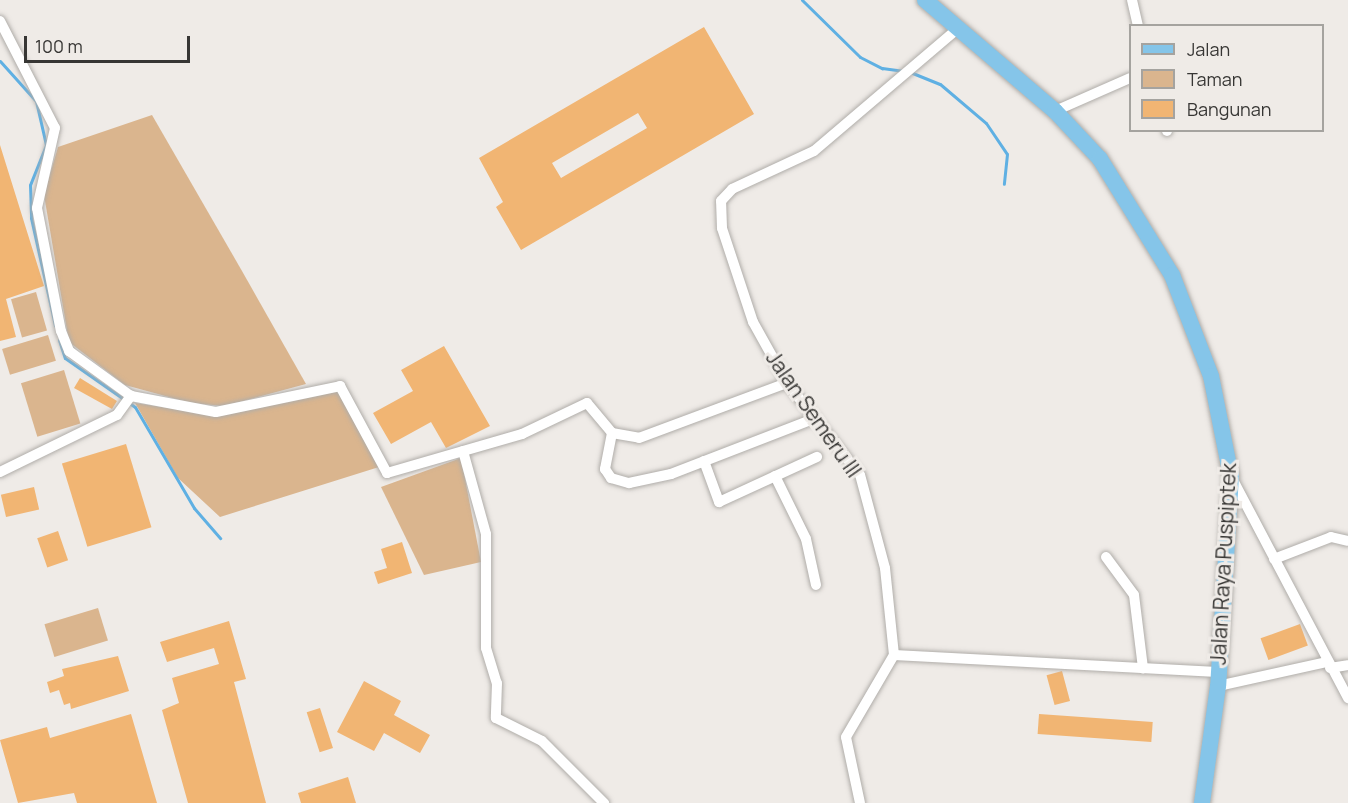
<!DOCTYPE html>
<style>
body{margin:0}
#map{position:relative;width:1348px;height:803px;overflow:hidden;background:#efebe7;font-family:Manrope,sans-serif}
div>[style]{position:absolute}
[style*='--x']{left:calc(var(--x)*1px);top:calc(var(--y)*1px);width:calc(var(--w)*1px);rotate:calc(var(--a)*1deg)}
.green>*{inset:0;background:#dab58e;transform-origin:0 0}
.stream>*{height:3px;margin:-1.5px;padding:0 1.5px;transform-origin:1.5px;border-radius:1.5px;background:#5fb0e3}
.building>*{inset:0;background:#f1b573;transform-origin:0 0}
.roads{filter:drop-shadow(0 0 2px #b0ada9) drop-shadow(0 0 2px #b0ada9)}
.minor>*{height:10px;margin:-5px;padding:0 5px;transform-origin:5px;border-radius:5px;background:#fff}
.primary>*{height:16px;margin:-8px;padding:0 8px;transform-origin:8px;border-radius:8px;background:#85c5e9}
span{translate:-50% -50%;white-space:nowrap;text-align:center;line-height:1.15;-webkit-text-stroke:6px #efebe7;paint-order:stroke}
.street-label{font-size:21px;color:#373634}
.legend{position:absolute;left:1129px;top:24px;width:195px;height:108px;box-sizing:border-box;background:#efebe7;border:2px solid #a5a39f;margin:0;padding:8px 10px;list-style:none;font-size:18px;color:#373634}
.legend li{display:flex;align-items:center;gap:12px;height:30px}
.legend b{width:30px;border:2px solid #a5a39f}
.scale{position:absolute;left:24px;top:36px;width:166px;height:27px;box-sizing:border-box;border:3px solid #373634;border-top:0;padding-left:8px;font-size:18px;line-height:21px;white-space:nowrap;color:#373634;-webkit-text-stroke:4px #efebe7;paint-order:stroke}
</style>
<div id="map">
<div class="green">
<div style="clip-path:polygon(152px 115px,242px 271px,306px 384px,224px 406px,191px 403px,125px 385px,69px 342px,44px 195px,58px 147px)"></div>
<div style="left:36px;top:292px;width:40px;height:26px;rotate:74deg"></div>
<div style="left:48px;top:335px;width:27px;height:48px;rotate:73deg"></div>
<div style="left:64px;top:370px;width:56px;height:45px;rotate:73deg"></div>
<div style="clip-path:polygon(330px 389px,340px 391px,379px 467px,220px 517px,178px 478px,135px 403px,221px 416px)"></div>
<div style="clip-path:polygon(461px 458px,481px 562px,424px 575px,381px 487px)"></div>
<div style="left:98px;top:608px;width:34px;height:56px;rotate:73deg"></div>
</div>
<div class="stream">
<div style="--x:802;--y:0;--w:81;--a:44.5"></div>
<div style="--x:860;--y:57;--w:25;--a:27"></div>
<div style="--x:882;--y:68;--w:22;--a:8"></div>
<div style="--x:0;--y:61;--w:54;--a:48"></div>
<div style="--x:36;--y:101;--w:45;--a:77.2"></div>
<div style="--x:46;--y:145;--w:43;--a:111.8"></div>
<div style="--x:30;--y:185;--w:33;--a:88"></div>
<div style="--x:31;--y:218;--w:110;--a:77.4"></div>
<div style="--x:910;--y:72;--w:32;--a:22"></div>
<div style="--x:940;--y:84;--w:60;--a:40.3"></div>
<div style="--x:986;--y:123;--w:37;--a:56"></div>
<div style="--x:1007;--y:154;--w:30;--a:96"></div>
<div style="--x:59;--y:340;--w:19;--a:72"></div>
<div style="--x:65;--y:358;--w:85;--a:35"></div>
<div style="--x:135;--y:407;--w:117;--a:59.7"></div>
<div style="--x:194;--y:508;--w:40;--a:49"></div>
</div>
<div class="building">
<div style="clip-path:polygon(evenodd,704px 27px,754px 114px,521px 250px,496px 207px,503px 202px,479px 158px,704px 27px,638px 113px,647px 128px,561px 178px,552px 163px,638px 113px)"></div>
<div style="clip-path:polygon(0 145px,44px 286px,6px 299px,16px 337px,0 341px)"></div>
<div style="clip-path:polygon(444px 346px,490px 426px,446px 448px,431px 422px,391px 444px,373px 413px,413px 391px,401px 370px)"></div>
<div style="clip-path:polygon(80px 378px,117px 401px,112px 409px,74px 388px)"></div>
<div style="left:126px;top:444px;width:87px;height:67px;rotate:73deg"></div>
<div style="left:34px;top:487px;width:23px;height:34px;rotate:77deg"></div>
<div style="left:58px;top:531px;width:31px;height:22px;rotate:71deg"></div>
<div style="clip-path:polygon(402px 542px,412px 573px,378px 584px,374px 572px,387px 568px,381px 549px)"></div>
<div style="clip-path:polygon(229px 621px,246px 679px,234px 682px,266px 803px,188px 803px,162px 710px,179px 703px,172px 678px,219px 664px,214px 648px,167px 662px,160px 642px)"></div>
<div style="left:1300px;top:624px;width:23px;height:42px;rotate:70deg"></div>
<div style="clip-path:polygon(118px 656px,129px 691px,71px 709px,70px 703px,64px 705px,59px 690px,50px 693px,47px 682px,64px 676px,62px 669px)"></div>
<div style="left:1062px;top:671px;width:31px;height:16px;rotate:75deg"></div>
<div style="clip-path:polygon(364px 681px,401px 701px,394px 715px,430px 735px,420px 753px,384px 733px,374px 751px,337px 732px)"></div>
<div style="left:320px;top:708px;width:42px;height:14px;rotate:72deg"></div>
<div style="clip-path:polygon(131px 714px,157px 803px,77px 803px,74px 793px,18px 803px,0 740px,47px 727px,50px 738px)"></div>
<div style="left:1039px;top:714px;width:114px;height:20px;rotate:4deg"></div>
<div style="clip-path:polygon(348px 777px,356px 803px,301px 803px,298px 793px)"></div>
</div>
<div class="roads">
<div class="minor">
<div style="--x:1132;--y:0;--w:27;--a:77"></div>
<div style="--x:0;--y:21;--w:120;--a:62.8"></div>
<div style="--x:55;--y:128;--w:82;--a:102.7"></div>
<div style="--x:37;--y:208;--w:125;--a:79"></div>
<div style="--x:61;--y:331;--w:22;--a:68"></div>
<div style="--x:69;--y:351;--w:77;--a:36"></div>
<div style="--x:131;--y:396;--w:86;--a:10.7"></div>
<div style="--x:216;--y:412;--w:127;--a:-11.8"></div>
<div style="--x:340;--y:386;--w:99;--a:61.6"></div>
<div style="--x:387;--y:473;--w:141;--a:-16.1"></div>
<div style="--x:522;--y:434;--w:72;--a:-25.5"></div>
<div style="--x:587;--y:403;--w:39;--a:50"></div>
<div style="--x:612;--y:433;--w:27;--a:10"></div>
<div style="--x:639;--y:438;--w:158;--a:-20.4"></div>
<div style="--x:1055;--y:111;--w:82;--a:-23.7"></div>
<div style="--x:1167;--y:130;--w:1;--a:90"></div>
<div style="--x:612;--y:433;--w:37;--a:101"></div>
<div style="--x:605;--y:469;--w:11;--a:56"></div>
<div style="--x:611;--y:478;--w:19;--a:16"></div>
<div style="--x:629;--y:483;--w:43;--a:-12.1"></div>
<div style="--x:671;--y:474;--w:155;--a:-21.1"></div>
<div style="--x:463;--y:451;--w:86;--a:74.5"></div>
<div style="--x:486;--y:534;--w:114;--a:90"></div>
<div style="--x:486;--y:648;--w:37;--a:73"></div>
<div style="--x:497;--y:683;--w:35;--a:92"></div>
<div style="--x:496;--y:718;--w:51;--a:26.6"></div>
<div style="--x:542;--y:741;--w:88;--a:45"></div>
<div style="--x:704;--y:461;--w:44;--a:69.9"></div>
<div style="--x:719;--y:502;--w:108;--a:-24.7"></div>
<div style="--x:0;--y:472;--w:130;--a:-26"></div>
<div style="--x:117;--y:415;--w:24;--a:-54"></div>
<div style="--x:775;--y:476;--w:70;--a:63.8"></div>
<div style="--x:806;--y:539;--w:47;--a:77.7"></div>
<div style="--x:1232;--y:478;--w:249;--a:62.2"></div>
<div style="--x:1106;--y:557;--w:47;--a:53.6"></div>
<div style="--x:1134;--y:595;--w:74;--a:83"></div>
<div style="--x:1274;--y:559;--w:61;--a:-21.1"></div>
<div style="--x:1331;--y:537;--w:17;--a:13"></div>
<div style="--x:894;--y:655;--w:324;--a:3"></div>
<div style="--x:1330;--y:668;--w:18;--a:-9"></div>
<div style="--x:1218;--y:686;--w:112;--a:-12.4"></div>
<div style="--x:860;--y:803;--w:67;--a:-102"></div>
<div style="--x:846;--y:737;--w:95;--a:-59.7"></div>
<div style="--x:894;--y:655;--w:87;--a:-95.9"></div>
<div style="--x:885;--y:568;--w:96;--a:-105"></div>
<div style="--x:860;--y:475;--w:117;--a:-128.4"></div>
<div style="--x:787;--y:383;--w:70;--a:-119.1"></div>
<div style="--x:753;--y:322;--w:99;--a:-108.3"></div>
<div style="--x:722;--y:228;--w:27;--a:-92"></div>
<div style="--x:721;--y:201;--w:16;--a:-47"></div>
<div style="--x:732;--y:189;--w:90;--a:-24.9"></div>
<div style="--x:814;--y:151;--w:187;--a:-40.4"></div>
</div>
<div class="primary">
<div style="--x:925;--y:0;--w:171;--a:40.5"></div>
<div style="--x:1055;--y:111;--w:66;--a:46.8"></div>
<div style="--x:1100;--y:159;--w:137;--a:58.2"></div>
<div style="--x:1172;--y:275;--w:108;--a:68.9"></div>
<div style="--x:1211;--y:376;--w:102;--a:78.7"></div>
<div style="--x:1231;--y:476;--w:210;--a:93.5"></div>
<div style="--x:1218;--y:686;--w:118;--a:97.8"></div>
</div>
</div>
<div class="street-label">
<span style="left:814px;top:414px;rotate:55deg">Jalan Semeru III</span>
<span style="left:1223px;top:564px;rotate:-87deg">Jalan Raya Puspiptek</span>
</div>
<ul class="legend">
<li><b style="height:8px;background:#85c5e9"></b>Jalan</li>
<li><b style="height:16px;background:#dab58e"></b>Taman</li>
<li><b style="height:16px;background:#f1b573"></b>Bangunan</li>
</ul>
<div class="scale">100 m</div>
</div>
